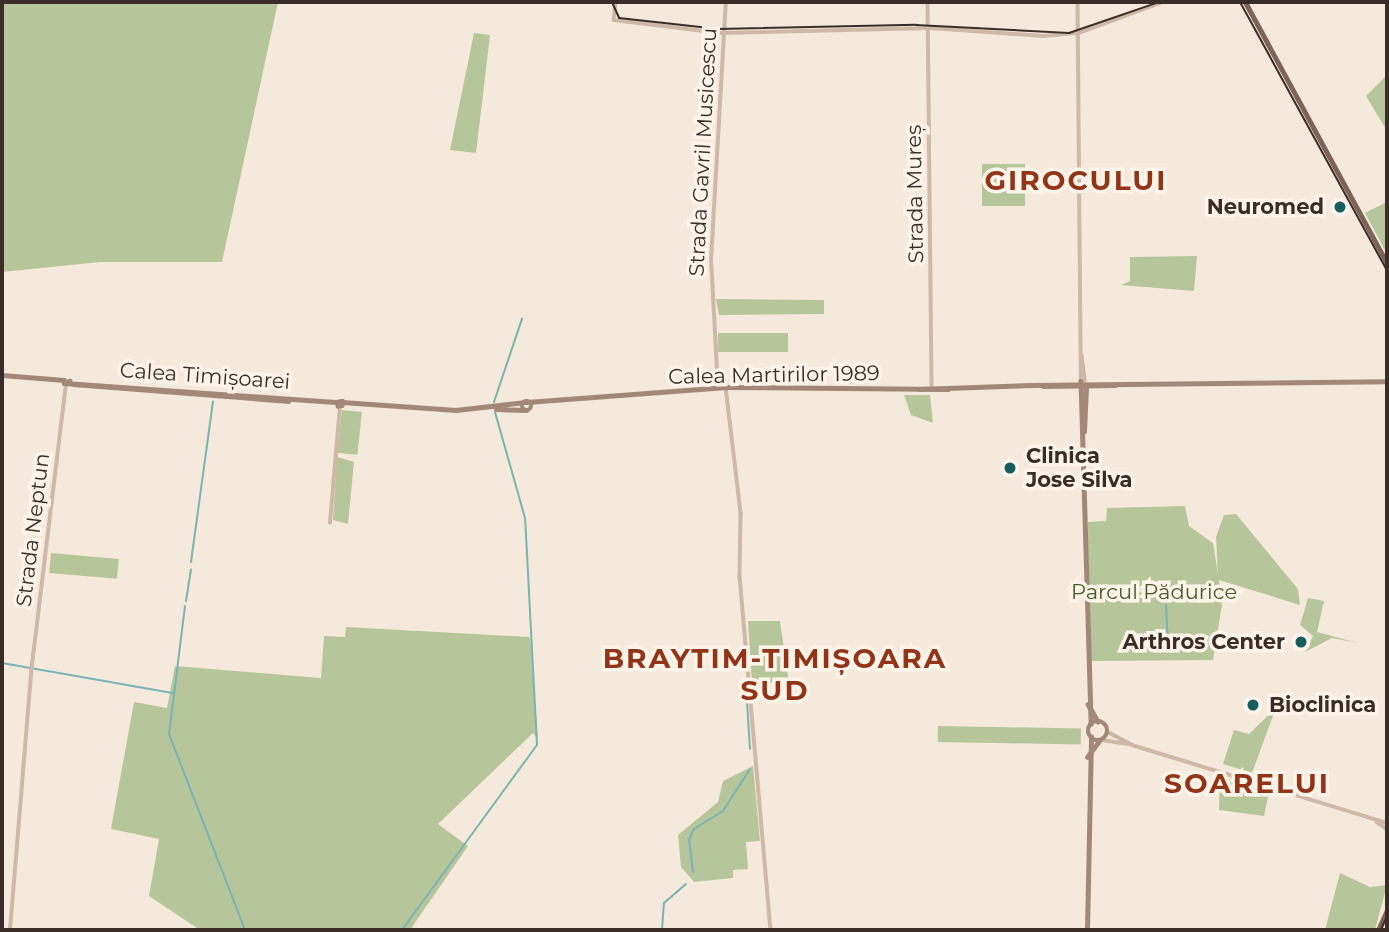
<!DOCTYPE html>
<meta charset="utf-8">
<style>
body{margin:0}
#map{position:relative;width:1389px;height:932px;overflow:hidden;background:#f5e9dc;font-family:Montserrat,sans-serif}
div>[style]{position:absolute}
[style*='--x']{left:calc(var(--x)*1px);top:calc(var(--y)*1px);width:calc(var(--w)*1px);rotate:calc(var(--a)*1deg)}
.green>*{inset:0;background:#b7c69a;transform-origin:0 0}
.stream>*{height:2px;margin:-1px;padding:0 1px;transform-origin:1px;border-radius:1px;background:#78b3b5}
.tertiary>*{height:3.5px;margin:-1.75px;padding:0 1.75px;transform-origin:1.75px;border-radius:1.75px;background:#cfb8a6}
.secondary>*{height:4.5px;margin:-2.25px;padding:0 2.25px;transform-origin:2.25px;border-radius:2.25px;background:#a38777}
.secondary>.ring{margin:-2.25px;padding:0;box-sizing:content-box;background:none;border:4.5px solid #a38777;border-radius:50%}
.primary>*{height:5px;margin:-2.5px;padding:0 2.5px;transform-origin:2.5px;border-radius:2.5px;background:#7e6457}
.tram>*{height:2px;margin:-1px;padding:0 1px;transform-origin:1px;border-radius:1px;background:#3a2d28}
.dots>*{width:19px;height:19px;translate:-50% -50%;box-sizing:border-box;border:4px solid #fcf3e9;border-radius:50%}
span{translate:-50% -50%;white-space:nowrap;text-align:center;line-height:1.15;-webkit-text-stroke:7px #fcf3e9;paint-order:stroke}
.street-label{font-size:21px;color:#3a2d28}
.poi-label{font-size:21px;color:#3a2d28;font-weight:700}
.right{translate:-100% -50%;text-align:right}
.left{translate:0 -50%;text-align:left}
.park-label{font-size:21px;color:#495b29}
.district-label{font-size:28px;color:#923418;font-weight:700;letter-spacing:2px}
.frame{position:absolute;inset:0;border:4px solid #3a2d28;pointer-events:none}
</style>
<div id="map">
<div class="green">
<div style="clip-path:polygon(2px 2px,278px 2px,222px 262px,100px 262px,2px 272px)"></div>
<div style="clip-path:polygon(474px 33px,490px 35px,476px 153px,450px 150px)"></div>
<div style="clip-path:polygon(1387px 75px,1387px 131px,1366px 96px)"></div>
<div style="left:982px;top:164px;width:43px;height:42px"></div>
<div style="clip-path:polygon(1387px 202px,1387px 254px,1365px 213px)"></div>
<div style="clip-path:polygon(1197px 256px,1194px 291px,1121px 285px,1130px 281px,1130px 257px)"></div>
<div style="clip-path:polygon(716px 299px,824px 300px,824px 314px,719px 315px)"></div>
<div style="left:718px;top:333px;width:70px;height:19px"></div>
<div style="clip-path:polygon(904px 395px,930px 395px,933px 423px,911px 415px)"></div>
<div style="left:342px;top:410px;width:20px;height:43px;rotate:6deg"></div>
<div style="clip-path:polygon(337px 457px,354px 462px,348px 524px,333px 520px)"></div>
<div style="clip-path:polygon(1185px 506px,1189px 526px,1213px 543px,1218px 574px,1216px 537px,1224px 515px,1236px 514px,1298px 589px,1300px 605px,1219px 580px,1222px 605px,1213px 660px,1089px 661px,1088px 522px,1106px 521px,1107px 508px)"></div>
<div style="left:51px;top:553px;width:68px;height:20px;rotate:5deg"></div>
<div style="clip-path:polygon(1308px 598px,1324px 601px,1317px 632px,1358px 643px,1332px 638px,1305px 652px,1313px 636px,1300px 625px)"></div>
<div style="clip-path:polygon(748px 621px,780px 621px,789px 683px,752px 683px)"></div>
<div style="clip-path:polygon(346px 627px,530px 637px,538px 739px,533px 733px,438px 824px,468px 846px,410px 930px,200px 930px,149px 896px,159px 839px,111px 829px,134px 702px,167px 708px,175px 666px,321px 678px,324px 636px,345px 637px)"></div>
<div style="clip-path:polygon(1276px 708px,1252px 773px,1223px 764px,1234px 730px,1249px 734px)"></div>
<div style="left:938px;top:726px;width:143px;height:16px;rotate:1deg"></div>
<div style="clip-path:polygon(753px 766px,760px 841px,746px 842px,748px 869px,733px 870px,733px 878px,694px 882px,681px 867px,678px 835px,718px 802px,723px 781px)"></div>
<div style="clip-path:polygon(1220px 776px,1269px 793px,1264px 816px,1219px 810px)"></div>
<div style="clip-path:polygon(1340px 873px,1370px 887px,1387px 885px,1375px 930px,1325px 930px)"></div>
</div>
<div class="stream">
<div style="--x:494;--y:402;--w:88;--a:-71.4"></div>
<div style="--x:191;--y:562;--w:162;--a:-82.2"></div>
<div style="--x:186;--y:601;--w:32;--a:-81"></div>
<div style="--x:1166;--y:605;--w:40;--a:87.1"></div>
<div style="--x:185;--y:606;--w:129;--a:97.1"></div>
<div style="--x:169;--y:734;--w:210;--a:68.8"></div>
<div style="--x:2;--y:663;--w:173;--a:10"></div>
<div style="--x:746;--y:687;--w:62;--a:86.3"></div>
<div style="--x:693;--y:872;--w:32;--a:-97"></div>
<div style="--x:689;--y:840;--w:12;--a:-66"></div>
<div style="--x:694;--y:829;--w:34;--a:-32"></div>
<div style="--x:723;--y:811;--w:50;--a:-57.3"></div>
<div style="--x:402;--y:930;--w:229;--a:-53.9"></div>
<div style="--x:537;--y:745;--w:227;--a:-93"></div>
<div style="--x:525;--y:518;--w:110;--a:-105.8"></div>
<div style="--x:662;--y:930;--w:27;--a:-86"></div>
<div style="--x:664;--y:903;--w:29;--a:-41"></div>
</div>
<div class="tertiary">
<div style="--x:616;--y:2;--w:18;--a:96"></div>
<div style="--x:614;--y:20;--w:109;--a:6.9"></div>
<div style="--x:722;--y:33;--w:209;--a:-1.4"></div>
<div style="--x:931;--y:28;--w:112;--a:4.1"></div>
<div style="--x:1043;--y:36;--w:36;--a:-5"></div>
<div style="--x:1079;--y:33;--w:90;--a:-20.3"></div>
<div style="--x:928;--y:2;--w:384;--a:89.4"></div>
<div style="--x:1078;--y:2;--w:379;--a:89.5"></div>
<div style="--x:1082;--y:355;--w:26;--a:83"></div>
<div style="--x:726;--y:387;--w:127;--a:83.2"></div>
<div style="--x:741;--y:513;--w:63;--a:90.9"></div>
<div style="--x:740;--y:576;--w:355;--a:85"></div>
<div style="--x:718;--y:388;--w:128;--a:-93.1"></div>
<div style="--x:711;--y:260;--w:258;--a:-86.7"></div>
<div style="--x:330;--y:523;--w:117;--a:-85.1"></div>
<div style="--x:1108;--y:732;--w:27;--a:28"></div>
<div style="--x:1132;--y:745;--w:267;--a:17"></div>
<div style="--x:1102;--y:740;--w:26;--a:9"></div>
<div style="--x:1377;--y:822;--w:12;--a:35"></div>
<div style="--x:10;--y:930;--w:258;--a:-85.3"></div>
<div style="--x:31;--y:673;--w:290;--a:-83.1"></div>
</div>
<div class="secondary">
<div style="--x:2;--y:375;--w:62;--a:4.6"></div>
<div style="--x:70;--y:381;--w:6;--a:162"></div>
<div style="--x:64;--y:383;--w:275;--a:4"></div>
<div style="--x:1081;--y:381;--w:343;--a:88.3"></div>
<div style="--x:74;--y:384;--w:215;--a:4.5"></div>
<div style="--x:1031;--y:385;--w:356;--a:-0.6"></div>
<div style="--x:1043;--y:386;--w:72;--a:-0.8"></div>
<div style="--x:919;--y:389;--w:112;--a:-2"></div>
<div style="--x:342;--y:401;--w:4;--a:90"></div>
<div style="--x:342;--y:405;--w:4;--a:166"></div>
<div style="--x:338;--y:406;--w:4;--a:-90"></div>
<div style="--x:338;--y:402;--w:4;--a:-14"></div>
<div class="ring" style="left:522.5px;top:401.5px;width:4.5px;height:4.5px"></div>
<div style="--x:342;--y:402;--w:114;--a:4"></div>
<div style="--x:456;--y:410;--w:70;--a:-6.5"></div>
<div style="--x:527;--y:402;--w:200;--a:-4.3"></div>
<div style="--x:726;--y:387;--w:222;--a:0.5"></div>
<div style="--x:496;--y:409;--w:30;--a:2"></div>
<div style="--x:1084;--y:432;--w:46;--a:-87.5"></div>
<div style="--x:1088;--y:704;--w:20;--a:60"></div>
<div class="ring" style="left:1088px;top:721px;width:15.5px;height:15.5px"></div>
<div style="--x:1087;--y:757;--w:20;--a:-53"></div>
<div style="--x:1087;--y:930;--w:193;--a:-88.8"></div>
</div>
<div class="primary">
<div style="--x:1245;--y:2;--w:297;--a:61.5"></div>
<div style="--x:1378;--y:930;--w:22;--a:-66"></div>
<div style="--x:1386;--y:930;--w:2;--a:-63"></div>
</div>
<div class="tram">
<div style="--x:612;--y:2;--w:17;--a:66"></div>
<div style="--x:619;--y:18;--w:100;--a:6.3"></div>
<div style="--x:718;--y:29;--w:198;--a:-1.2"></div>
<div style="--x:916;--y:25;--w:153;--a:3"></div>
<div style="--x:1069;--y:33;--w:95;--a:-19"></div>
<div style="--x:1240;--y:2;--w:307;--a:61.3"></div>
<div style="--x:1381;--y:930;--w:15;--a:-67"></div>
</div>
<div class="dots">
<div style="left:1340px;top:207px;background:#185c60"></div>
<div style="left:1010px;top:468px;background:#185c60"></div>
<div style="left:1301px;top:642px;background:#185c60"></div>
<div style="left:1253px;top:705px;background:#185c60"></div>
</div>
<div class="street-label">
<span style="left:703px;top:152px;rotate:-87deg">Strada Gavril Musicescu</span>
<span style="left:915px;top:194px;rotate:-91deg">Strada Mureș</span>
<span style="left:774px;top:375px;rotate:-1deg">Calea Martirilor 1989</span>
<span style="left:205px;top:376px;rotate:4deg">Calea Timișoarei</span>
<span style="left:33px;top:530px;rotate:-83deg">Strada Neptun</span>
</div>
<div class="poi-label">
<span class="right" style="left:1324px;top:207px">Neuromed</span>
<span class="left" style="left:1026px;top:468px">Clinica<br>Jose Silva</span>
<span class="right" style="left:1285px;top:642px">Arthros Center</span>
<span class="left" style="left:1269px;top:705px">Bioclinica</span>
</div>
<div class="park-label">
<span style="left:1154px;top:592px">Parcul Pădurice</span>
</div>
<div class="district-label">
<span style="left:1076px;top:180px">GIROCULUI</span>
<span style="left:775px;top:674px">BRAYTIM-TIMIȘOARA<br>SUD</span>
<span style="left:1247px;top:783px">SOARELUI</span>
</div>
<div class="frame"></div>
</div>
